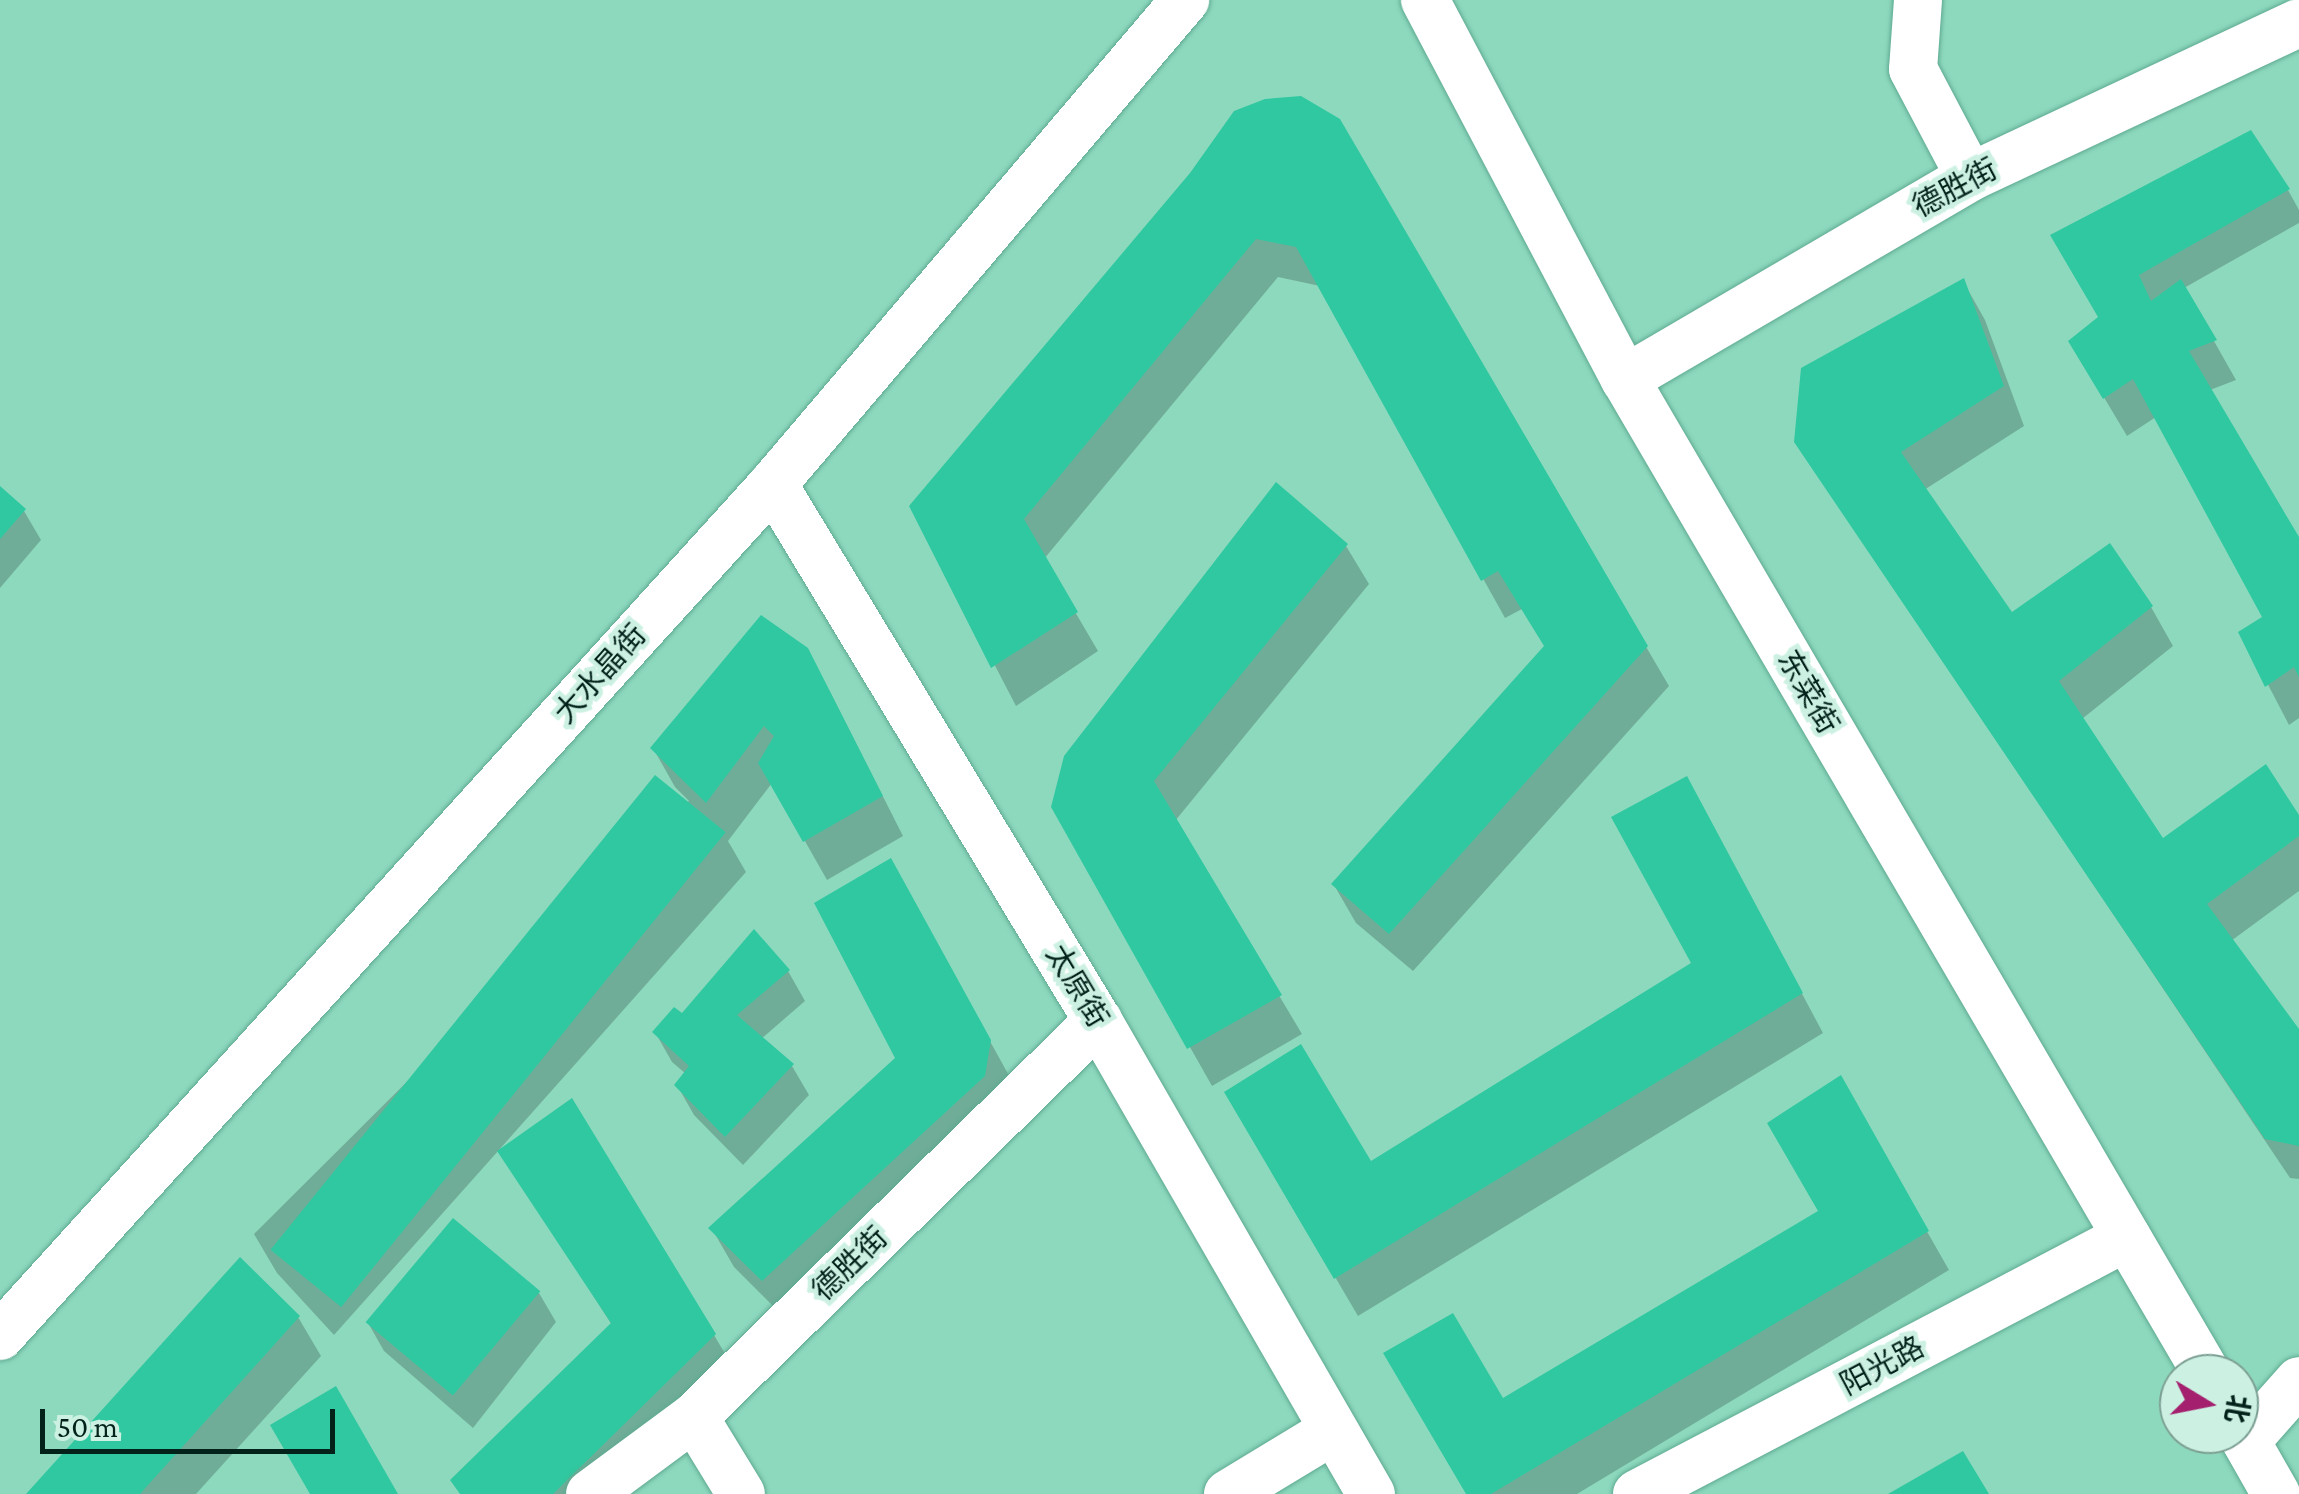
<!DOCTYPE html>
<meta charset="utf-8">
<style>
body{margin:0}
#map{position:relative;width:2299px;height:1494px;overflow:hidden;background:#8dd9be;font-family:"Crimson Pro","Noto Sans SC",serif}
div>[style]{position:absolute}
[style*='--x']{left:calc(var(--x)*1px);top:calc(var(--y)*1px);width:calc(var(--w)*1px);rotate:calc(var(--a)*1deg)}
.shadow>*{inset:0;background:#0003}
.building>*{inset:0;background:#30c8a0;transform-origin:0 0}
.roads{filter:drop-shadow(0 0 2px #5faa91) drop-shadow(0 0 2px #5faa91)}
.minor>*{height:48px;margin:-24px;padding:0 24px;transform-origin:24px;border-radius:24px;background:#fff}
span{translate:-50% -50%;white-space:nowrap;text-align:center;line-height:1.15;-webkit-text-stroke:9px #ccf1e3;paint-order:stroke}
.street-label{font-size:30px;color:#03231a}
.north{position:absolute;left:2159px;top:1354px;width:100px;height:100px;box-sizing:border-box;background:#ccf1e3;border:2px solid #7c9f93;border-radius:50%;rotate:100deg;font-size:28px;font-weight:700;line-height:40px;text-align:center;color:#03231a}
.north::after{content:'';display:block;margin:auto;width:35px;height:45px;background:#a4206e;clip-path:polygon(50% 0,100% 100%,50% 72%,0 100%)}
.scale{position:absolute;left:40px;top:1409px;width:295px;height:45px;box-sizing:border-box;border:5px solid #03231a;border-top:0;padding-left:12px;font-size:30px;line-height:35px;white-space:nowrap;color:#03231a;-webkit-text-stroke:8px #ccf1e3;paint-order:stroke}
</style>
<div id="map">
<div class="shadow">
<div style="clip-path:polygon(1338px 121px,1669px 686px,1413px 971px,1356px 923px,1334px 885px,1546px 648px,1522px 609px,1505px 618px,1320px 286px,1278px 277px,1044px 559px,1098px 651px,1016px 706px,912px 506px)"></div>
<div style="clip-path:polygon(2288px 190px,2299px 210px,2299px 223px,2184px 288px,2236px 380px,2210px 390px,2299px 542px,2299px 718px,2289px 725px,2241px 633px,2266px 618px,2156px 417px,2127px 436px,2071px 342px,2101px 318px,2053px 236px)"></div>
<div style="clip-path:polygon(1963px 281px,1985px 320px,2024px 426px,1924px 490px,2012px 615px,2151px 607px,2173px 646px,2082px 719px,2162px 841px,2299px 820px,2299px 891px,2231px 941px,2299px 1033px,2299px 1179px,2290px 1178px,1796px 441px)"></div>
<div style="clip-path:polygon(0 489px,24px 511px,41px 540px,0 588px)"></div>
<div style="clip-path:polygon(1346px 546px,1369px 584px,1175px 821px,1302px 1034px,1212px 1086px,1054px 807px)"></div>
<div style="clip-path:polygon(829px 690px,903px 836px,827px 880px,772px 783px,728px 841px,746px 872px,499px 1150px,714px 1335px,737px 1374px,614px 1494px,461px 1494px,612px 1325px,499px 1150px,334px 1335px,277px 1273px,254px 1234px,689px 801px,675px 787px,653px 748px)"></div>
<div style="clip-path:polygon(1708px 818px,1823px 1033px,1358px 1316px,1227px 1093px,1370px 1164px,1695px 964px)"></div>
<div style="clip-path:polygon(912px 900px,1012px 1081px,785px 1318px,734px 1267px,712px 1229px,898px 1058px)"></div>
<div style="clip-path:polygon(788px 971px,805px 1001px,761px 1039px,792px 1066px,809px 1095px,743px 1165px,694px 1115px,677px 1085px,686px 1074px,672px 1062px,655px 1032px)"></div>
<div style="clip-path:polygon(1840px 1079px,1949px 1270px,1577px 1494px,1468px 1494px,1502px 1401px,1822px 1212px)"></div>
<div style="clip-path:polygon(539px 1293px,556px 1322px,473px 1428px,384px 1351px,367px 1321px)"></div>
<div style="clip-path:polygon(298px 1317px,321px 1356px,196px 1494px,31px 1494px)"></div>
</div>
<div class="building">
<div style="clip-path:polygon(1301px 96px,1340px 119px,1648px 646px,1389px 934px,1331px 884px,1544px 646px,1498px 571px,1481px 581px,1296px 247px,1256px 239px,1024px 519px,1078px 612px,991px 668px,909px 506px,1190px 173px,1234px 111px,1265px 99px)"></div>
<div style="clip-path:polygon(2251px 130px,2290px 189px,2139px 275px,2151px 301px,2181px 279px,2217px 340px,2189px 351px,2299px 537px,2299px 677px,2294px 667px,2265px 687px,2238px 632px,2262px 617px,2133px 379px,2103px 399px,2068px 341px,2098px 317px,2050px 235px)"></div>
<div style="clip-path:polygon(1964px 278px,2004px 386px,1901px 452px,2012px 612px,2110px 543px,2153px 606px,2059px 681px,2163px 838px,2266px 764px,2299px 815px,2299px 836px,2207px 904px,2299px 1029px,2299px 1146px,2265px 1139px,1794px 442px,1801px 368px)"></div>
<div style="clip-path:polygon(1276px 482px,1348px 544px,1154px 781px,1282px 995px,1187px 1049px,1051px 807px,1064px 756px)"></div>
<div style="clip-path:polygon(0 486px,26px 509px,0 539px)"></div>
<div style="clip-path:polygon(761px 615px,808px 648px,883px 796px,803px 842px,758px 763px,774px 736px,764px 726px,706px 803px,650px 748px)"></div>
<div style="left:655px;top:775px;width:91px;height:611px;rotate:39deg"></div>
<div style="clip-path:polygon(1687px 776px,1803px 993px,1334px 1279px,1224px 1092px,1301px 1044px,1371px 1161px,1691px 963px,1611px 817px)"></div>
<div style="clip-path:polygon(891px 858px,991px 1040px,985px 1076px,762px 1281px,708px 1228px,895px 1058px,814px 903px)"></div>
<div style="clip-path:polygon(754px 929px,790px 970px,737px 1015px,794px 1064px,725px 1137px,674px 1085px,689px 1066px,652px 1032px,674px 1007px,682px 1013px)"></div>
<div style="clip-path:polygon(1841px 1075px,1929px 1231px,1491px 1494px,1466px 1494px,1383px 1353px,1453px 1313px,1503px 1398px,1818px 1211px,1767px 1123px)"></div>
<div style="clip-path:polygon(572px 1098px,716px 1334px,553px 1494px,460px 1494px,450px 1480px,611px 1323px,497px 1151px)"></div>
<div style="left:453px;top:1218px;width:114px;height:136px;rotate:40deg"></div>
<div style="clip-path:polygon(240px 1257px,300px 1316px,140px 1494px,26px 1494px)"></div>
<div style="clip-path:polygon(336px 1386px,398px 1494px,310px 1494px,270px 1425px)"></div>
<div style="clip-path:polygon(1963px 1451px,1989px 1494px,1888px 1494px)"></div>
</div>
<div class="roads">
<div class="minor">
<div style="--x:1425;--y:0;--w:429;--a:62.2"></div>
<div style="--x:1625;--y:379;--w:1153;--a:59.68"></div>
<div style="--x:1918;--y:0;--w:69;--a:94.1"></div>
<div style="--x:1913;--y:69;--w:122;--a:62.2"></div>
<div style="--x:1625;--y:379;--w:400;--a:-30.3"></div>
<div style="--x:1970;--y:177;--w:363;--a:-25.1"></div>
<div style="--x:773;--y:484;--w:628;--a:58.82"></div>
<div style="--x:1098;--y:1021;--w:546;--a:60.01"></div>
<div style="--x:0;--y:1336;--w:1150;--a:-47.78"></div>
<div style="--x:773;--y:484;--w:636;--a:-49.59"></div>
<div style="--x:694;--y:1417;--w:90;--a:58.6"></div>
<div style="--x:2239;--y:1429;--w:75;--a:60.4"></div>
<div style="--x:2246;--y:1441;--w:80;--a:-48.5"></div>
<div style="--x:590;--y:1494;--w:129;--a:-36.5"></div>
<div style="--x:694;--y:1417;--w:566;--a:-44.43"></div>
<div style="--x:1228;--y:1494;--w:122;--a:-31.2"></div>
<div style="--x:1637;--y:1494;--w:553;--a:-27.68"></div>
</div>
</div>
<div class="street-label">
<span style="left:1955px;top:188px;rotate:-28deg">德胜街</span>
<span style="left:600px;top:674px;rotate:-48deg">大水晶街</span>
<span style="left:1808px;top:692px;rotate:60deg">东菜街</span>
<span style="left:1077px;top:986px;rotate:59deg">太原街</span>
<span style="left:850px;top:1264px;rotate:-44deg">德胜街</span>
<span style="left:1882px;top:1366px;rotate:-28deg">阳光路</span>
</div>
<div class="north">北</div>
<div class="scale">50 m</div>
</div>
